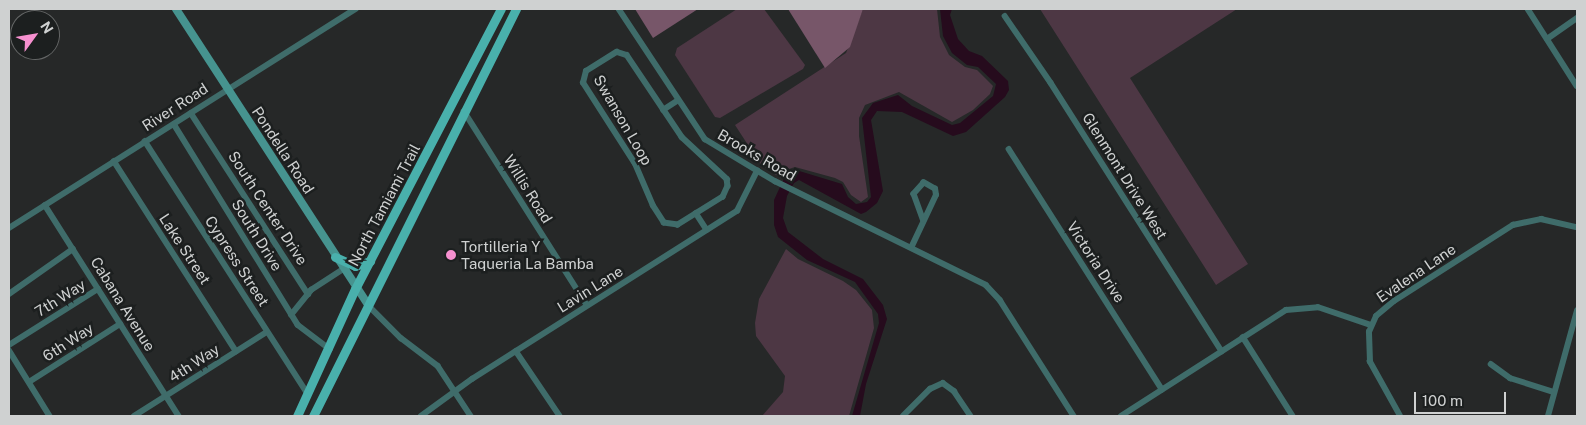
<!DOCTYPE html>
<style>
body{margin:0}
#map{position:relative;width:1586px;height:425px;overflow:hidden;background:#262828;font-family:"Public Sans",sans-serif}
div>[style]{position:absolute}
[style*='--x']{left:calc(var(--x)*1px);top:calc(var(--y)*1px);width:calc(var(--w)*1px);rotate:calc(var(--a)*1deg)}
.green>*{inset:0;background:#4d3744}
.forest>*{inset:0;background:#775669}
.water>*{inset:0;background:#260b1d}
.minor>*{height:5.5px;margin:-2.75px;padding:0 2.75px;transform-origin:2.75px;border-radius:2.75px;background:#3f6c6a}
.secondary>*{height:8px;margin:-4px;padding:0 4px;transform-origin:4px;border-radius:4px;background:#46938f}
.primary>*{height:9px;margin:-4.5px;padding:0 4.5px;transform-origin:4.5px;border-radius:4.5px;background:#49b0ac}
.dots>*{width:14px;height:14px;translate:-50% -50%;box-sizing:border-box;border:2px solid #1c1f1f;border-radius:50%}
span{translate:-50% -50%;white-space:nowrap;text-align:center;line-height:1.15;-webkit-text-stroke:5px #1c1f1f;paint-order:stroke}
.street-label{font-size:15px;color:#cfd1d1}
.poi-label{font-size:15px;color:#cfd1d1}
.left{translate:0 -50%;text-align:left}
.frame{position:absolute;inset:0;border:10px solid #cfd1d1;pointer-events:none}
.north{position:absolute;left:10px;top:10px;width:50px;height:50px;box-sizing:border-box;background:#1c1f1f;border:1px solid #646666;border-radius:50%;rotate:58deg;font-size:14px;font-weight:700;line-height:20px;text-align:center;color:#cfd1d1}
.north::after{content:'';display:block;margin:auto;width:18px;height:22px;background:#f690cf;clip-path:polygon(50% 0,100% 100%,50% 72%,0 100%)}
.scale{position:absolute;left:1414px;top:392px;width:92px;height:22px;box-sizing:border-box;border:2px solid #cfd1d1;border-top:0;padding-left:6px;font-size:15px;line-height:18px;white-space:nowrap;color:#cfd1d1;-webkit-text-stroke:4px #1c1f1f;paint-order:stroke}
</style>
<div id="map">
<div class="green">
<div style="clip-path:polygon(737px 9px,764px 9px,805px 65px,803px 69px,720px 118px,715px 117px,675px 55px,677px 48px)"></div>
<div style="clip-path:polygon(863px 9px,937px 9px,940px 37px,949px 55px,965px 67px,977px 70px,993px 86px,990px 94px,973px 110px,952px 122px,899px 92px,865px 105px,859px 118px,859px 136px,868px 197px,861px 202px,851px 195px,843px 182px,835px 178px,795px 167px,786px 170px,781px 178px,761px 165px,735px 125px,846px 53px)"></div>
<div style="clip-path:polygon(1040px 9px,1237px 9px,1130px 78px,1248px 264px,1216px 285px)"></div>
<div style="clip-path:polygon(786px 249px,798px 259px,843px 281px,856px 290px,872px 310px,874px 328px,849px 416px,762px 416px,783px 392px,785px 376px,756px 336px,755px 323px,759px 299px)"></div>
</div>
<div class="forest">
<div style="clip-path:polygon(635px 9px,698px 9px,653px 38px)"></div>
<div style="clip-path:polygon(788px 9px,863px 9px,850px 47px,825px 68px)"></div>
</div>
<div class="water">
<div style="clip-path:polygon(940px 9px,952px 9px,950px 15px,958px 39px,969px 51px,982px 56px,1008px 81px,1009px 90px,1005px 97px,966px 132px,953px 136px,902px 112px,877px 111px,871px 120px,883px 191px,877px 203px,866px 212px,861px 214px,799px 180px,794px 183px,787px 196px,783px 218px,788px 232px,823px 259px,863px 279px,883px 305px,887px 319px,866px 384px,860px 416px,852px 416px,879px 323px,878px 314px,855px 282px,807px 260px,778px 237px,774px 225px,774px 200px,787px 172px,796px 170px,842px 184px,848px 197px,856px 204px,867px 202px,871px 197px,862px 118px,873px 103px,898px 95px,912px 106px,952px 125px,960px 123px,993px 96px,996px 84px,978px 67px,967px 65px,952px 53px,943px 36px)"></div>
</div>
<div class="minor">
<div style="--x:619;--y:9;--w:156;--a:56.5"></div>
<div style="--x:705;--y:139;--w:82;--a:31"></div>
<div style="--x:775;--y:181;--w:235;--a:26.2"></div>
<div style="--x:986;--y:285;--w:21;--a:47"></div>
<div style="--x:1000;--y:300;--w:138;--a:57.5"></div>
<div style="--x:1528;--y:9;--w:91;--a:57.5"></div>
<div style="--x:1005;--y:16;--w:81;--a:55.5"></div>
<div style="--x:1051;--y:83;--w:318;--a:57.5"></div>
<div style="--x:1547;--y:39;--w:37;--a:-35"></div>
<div style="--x:617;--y:52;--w:10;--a:17"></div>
<div style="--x:627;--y:55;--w:99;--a:56.1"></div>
<div style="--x:682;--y:137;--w:62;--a:43"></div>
<div style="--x:727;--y:179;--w:7;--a:82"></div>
<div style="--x:728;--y:186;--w:12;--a:114"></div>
<div style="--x:723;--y:197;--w:53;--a:148.1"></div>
<div style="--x:678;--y:225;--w:14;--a:-172"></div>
<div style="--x:664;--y:223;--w:20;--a:-123"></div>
<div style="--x:653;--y:206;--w:46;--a:-113.2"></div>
<div style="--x:635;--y:164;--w:96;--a:-122.7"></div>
<div style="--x:583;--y:83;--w:12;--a:-76"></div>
<div style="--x:586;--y:71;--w:36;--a:-32"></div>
<div style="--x:663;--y:110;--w:17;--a:-33"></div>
<div style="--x:464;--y:111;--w:230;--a:57.6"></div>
<div style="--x:191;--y:113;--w:216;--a:57.1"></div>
<div style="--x:174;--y:124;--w:236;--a:58.3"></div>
<div style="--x:298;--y:325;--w:40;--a:37"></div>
<div style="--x:145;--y:141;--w:301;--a:57.2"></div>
<div style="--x:1009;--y:149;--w:285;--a:57.5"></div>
<div style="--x:114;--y:161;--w:226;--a:57.3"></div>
<div style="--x:45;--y:205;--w:250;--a:57.6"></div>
<div style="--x:696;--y:213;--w:20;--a:57"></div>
<div style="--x:9;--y:228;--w:410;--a:-32.3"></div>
<div style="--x:912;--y:246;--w:56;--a:-64.8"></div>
<div style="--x:936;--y:195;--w:6;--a:-99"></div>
<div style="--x:935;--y:189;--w:13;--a:-151"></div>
<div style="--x:924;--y:183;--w:15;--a:132"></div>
<div style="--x:914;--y:194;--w:27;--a:70"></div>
<div style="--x:9;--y:294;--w:78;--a:-35.1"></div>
<div style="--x:368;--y:305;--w:47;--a:45"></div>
<div style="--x:401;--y:338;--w:46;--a:37.1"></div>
<div style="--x:438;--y:366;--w:60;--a:56.6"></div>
<div style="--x:291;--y:315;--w:32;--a:-51"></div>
<div style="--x:311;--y:290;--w:38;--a:-33"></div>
<div style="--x:1243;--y:337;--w:93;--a:57.7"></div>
<div style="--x:9;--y:345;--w:105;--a:-32.2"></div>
<div style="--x:9;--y:350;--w:78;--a:58.2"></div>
<div style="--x:516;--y:351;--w:78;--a:55.9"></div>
<div style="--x:1491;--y:364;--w:24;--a:36"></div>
<div style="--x:1510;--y:378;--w:46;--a:17.7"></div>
<div style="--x:29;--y:382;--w:108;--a:-32.5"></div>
<div style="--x:134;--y:416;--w:157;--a:-32.3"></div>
<div style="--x:421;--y:416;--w:63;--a:-36"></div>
<div style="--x:472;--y:379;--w:314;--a:-32.4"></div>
<div style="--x:737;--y:211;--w:45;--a:-63.4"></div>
<div style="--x:903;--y:416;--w:38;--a:-45"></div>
<div style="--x:930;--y:389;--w:14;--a:-25"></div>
<div style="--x:943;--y:383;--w:14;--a:36"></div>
<div style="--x:954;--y:391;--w:30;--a:56"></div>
<div style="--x:1121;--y:416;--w:196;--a:-32.7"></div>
<div style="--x:1286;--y:310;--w:32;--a:-5"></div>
<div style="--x:1318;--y:307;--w:56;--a:18.8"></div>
<div style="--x:1400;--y:416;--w:62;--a:-119.1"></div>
<div style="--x:1370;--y:362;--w:30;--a:-92"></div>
<div style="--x:1369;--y:332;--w:17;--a:-66"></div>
<div style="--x:1376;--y:316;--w:23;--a:-40"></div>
<div style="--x:1394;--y:301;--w:141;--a:-32.6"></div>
<div style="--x:1513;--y:225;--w:29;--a:-12"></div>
<div style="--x:1541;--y:219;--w:37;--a:13"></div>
<div style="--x:1548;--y:416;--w:109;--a:-74.6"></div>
</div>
<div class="secondary">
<div style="--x:176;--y:9;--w:353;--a:57"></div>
</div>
<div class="primary">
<div style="--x:335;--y:257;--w:22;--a:24"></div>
<div style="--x:355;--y:266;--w:16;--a:-18"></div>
<div style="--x:297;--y:416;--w:140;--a:-65.5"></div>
<div style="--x:355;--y:289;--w:316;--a:-62.5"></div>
<div style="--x:313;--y:416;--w:455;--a:-63.5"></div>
</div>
<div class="dots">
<div style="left:451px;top:255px;background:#f690cf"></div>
</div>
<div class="street-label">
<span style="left:175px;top:107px;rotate:-33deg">River Road</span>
<span style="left:623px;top:120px;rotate:60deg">Swanson Loop</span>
<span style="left:283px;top:150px;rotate:57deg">Pondella Road</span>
<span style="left:757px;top:155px;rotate:30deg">Brooks Road</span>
<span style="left:1125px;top:176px;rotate:58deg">Glenmont Drive West</span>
<span style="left:528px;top:189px;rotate:58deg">Willis Road</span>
<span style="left:384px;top:205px;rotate:-62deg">North Tamiami Trail</span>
<span style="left:268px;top:208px;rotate:57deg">South Center Drive</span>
<span style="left:257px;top:235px;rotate:58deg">South Drive</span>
<span style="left:185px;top:249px;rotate:57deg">Lake Street</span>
<span style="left:237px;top:261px;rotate:57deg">Cypress Street</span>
<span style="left:1096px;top:262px;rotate:57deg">Victoria Drive</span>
<span style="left:1416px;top:273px;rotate:-34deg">Evalena Lane</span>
<span style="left:590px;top:289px;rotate:-32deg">Lavin Lane</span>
<span style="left:60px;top:298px;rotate:-32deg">7th Way</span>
<span style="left:123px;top:304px;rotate:58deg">Cabana Avenue</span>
<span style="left:68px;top:342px;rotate:-33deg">6th Way</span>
<span style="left:194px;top:363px;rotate:-33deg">4th Way</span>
</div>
<div class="poi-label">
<span class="left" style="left:461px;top:255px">Tortilleria Y<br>Taqueria La Bamba</span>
</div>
<div class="frame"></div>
<div class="north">N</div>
<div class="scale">100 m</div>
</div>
